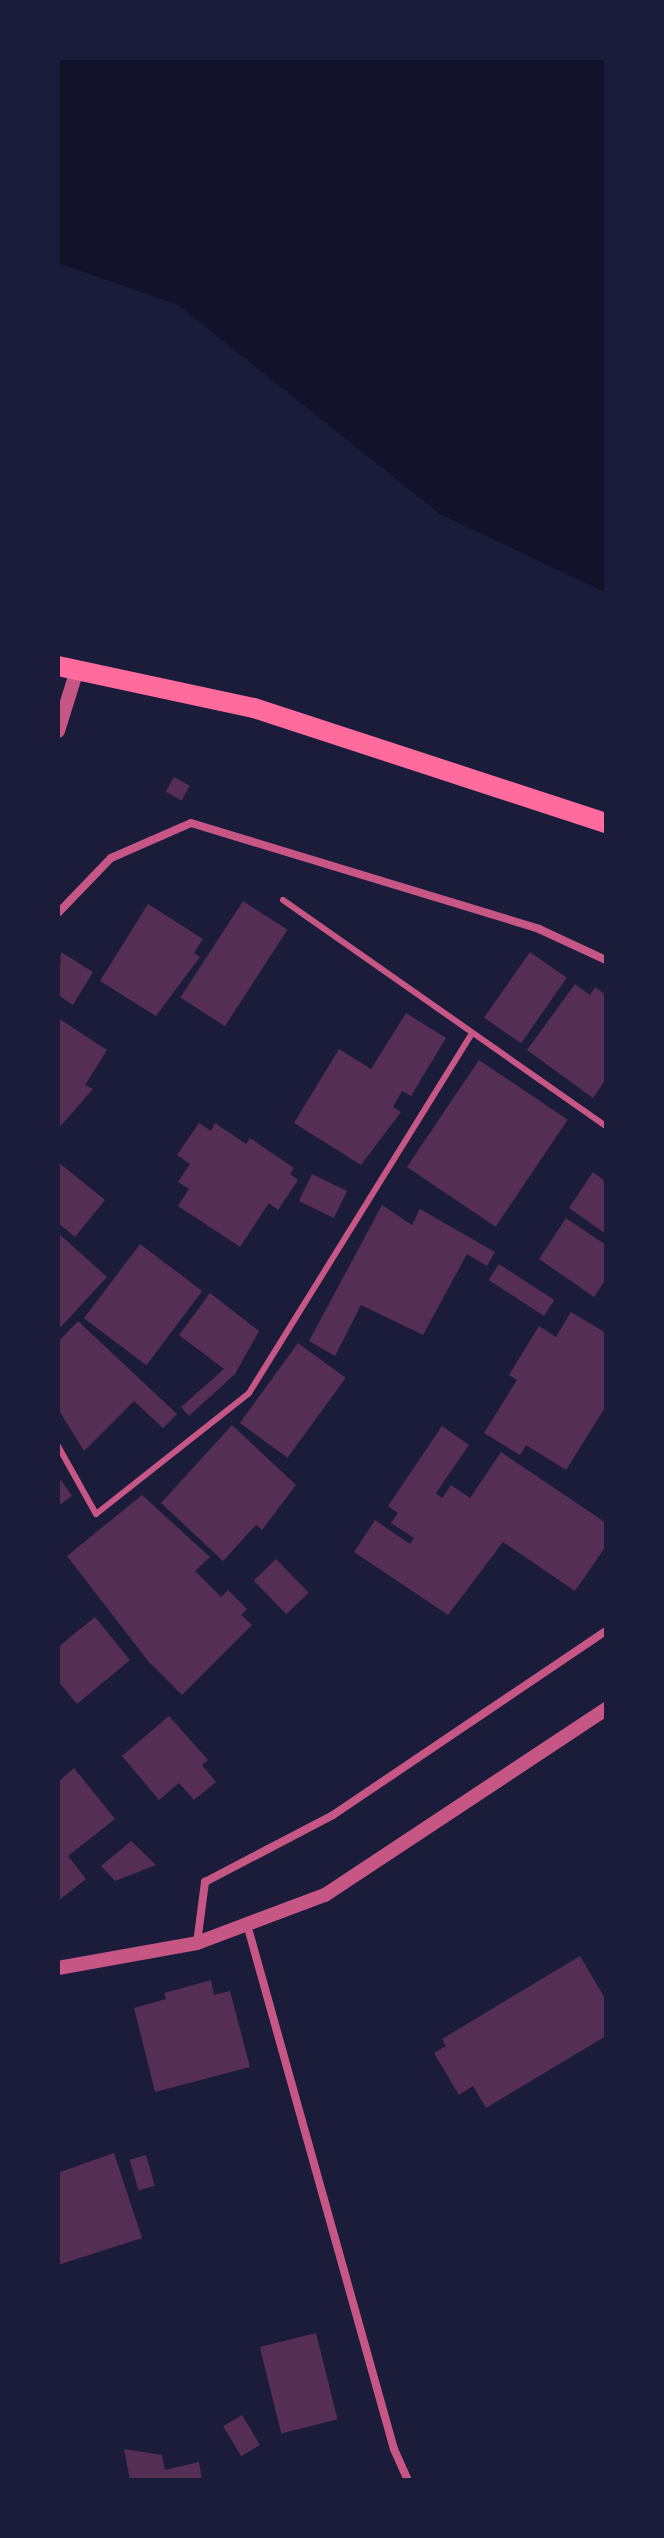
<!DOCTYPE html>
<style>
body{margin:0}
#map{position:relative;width:664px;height:2538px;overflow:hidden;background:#1b1b3a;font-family:"Fira Sans Condensed",sans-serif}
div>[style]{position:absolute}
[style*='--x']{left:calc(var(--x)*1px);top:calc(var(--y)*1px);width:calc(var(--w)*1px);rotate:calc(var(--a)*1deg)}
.water>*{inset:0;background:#12122b}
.building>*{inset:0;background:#542f53;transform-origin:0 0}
.service>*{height:6px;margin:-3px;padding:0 3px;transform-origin:3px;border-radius:3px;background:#c65784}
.minor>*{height:8px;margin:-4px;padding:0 4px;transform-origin:4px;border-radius:4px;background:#c65784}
.tertiary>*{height:14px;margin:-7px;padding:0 7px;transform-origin:7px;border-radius:7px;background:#c65784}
.primary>*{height:20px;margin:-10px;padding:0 10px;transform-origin:10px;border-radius:10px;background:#ff6b9d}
span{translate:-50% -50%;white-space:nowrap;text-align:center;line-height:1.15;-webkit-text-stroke:6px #1b1b3a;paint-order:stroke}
.frame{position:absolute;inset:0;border:60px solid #1b1b3a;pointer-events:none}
</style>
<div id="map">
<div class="water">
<div style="clip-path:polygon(58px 58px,606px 58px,606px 593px,440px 514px,178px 305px,58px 263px)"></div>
</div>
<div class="building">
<div style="left:174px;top:777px;width:18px;height:17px;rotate:29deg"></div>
<div style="left:243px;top:901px;width:53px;height:115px;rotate:33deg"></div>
<div style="clip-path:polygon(148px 904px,203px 939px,194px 953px,200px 957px,156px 1016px,100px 981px)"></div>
<div style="clip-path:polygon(61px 952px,93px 972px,73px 1005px,58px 995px)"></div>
<div style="left:530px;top:952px;width:45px;height:80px;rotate:35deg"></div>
<div style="clip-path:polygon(575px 984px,590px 995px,595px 987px,606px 995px,606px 1079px,593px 1098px,527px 1050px)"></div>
<div style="clip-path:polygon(406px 1013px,446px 1038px,411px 1096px,402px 1091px,393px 1107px,401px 1112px,361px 1165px,294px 1123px,339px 1049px,371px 1069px)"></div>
<div style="clip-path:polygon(58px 1018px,107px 1050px,85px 1085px,93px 1089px,58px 1129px)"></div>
<div style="left:479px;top:1060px;width:107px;height:129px;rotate:34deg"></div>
<div style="clip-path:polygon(199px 1123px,211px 1131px,215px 1123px,246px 1144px,250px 1138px,294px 1168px,290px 1174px,298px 1180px,278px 1210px,269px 1203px,240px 1247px,178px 1206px,189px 1189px,178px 1182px,190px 1164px,177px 1155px)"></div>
<div style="clip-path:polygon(58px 1162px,105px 1200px,75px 1237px,58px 1223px)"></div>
<div style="clip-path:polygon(593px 1172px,606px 1182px,606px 1234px,569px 1208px)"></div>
<div style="left:312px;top:1174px;width:39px;height:30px;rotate:26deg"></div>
<div style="clip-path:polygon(382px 1205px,412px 1225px,420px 1209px,495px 1252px,487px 1266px,467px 1254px,423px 1335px,361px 1305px,335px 1356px,309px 1341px)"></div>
<div style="clip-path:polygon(566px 1218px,606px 1245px,606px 1279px,594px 1297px,539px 1259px)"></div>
<div style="clip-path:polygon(58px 1233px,107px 1277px,58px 1330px)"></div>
<div style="left:140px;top:1244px;width:78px;height:93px;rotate:37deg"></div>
<div style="left:499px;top:1264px;width:66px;height:19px;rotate:33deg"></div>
<div style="clip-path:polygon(210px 1293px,259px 1331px,235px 1374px,189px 1416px,181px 1407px,224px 1369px,179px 1335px)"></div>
<div style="clip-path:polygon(571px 1312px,606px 1333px,606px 1406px,566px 1470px,526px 1445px,520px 1455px,484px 1433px,517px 1380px,509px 1375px,539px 1326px,556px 1337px)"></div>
<div style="clip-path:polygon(78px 1321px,177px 1414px,163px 1428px,134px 1401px,84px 1451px,58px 1409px,58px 1342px)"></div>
<div style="left:298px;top:1343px;width:59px;height:99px;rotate:36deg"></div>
<div style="clip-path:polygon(232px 1425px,296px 1485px,262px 1530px,256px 1525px,223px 1561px,161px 1503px)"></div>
<div style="clip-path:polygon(442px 1426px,469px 1445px,436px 1493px,442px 1498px,451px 1485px,470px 1498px,501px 1452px,606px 1523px,606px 1546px,575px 1591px,503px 1542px,448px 1615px,354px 1552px,375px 1520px,410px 1544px,414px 1538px,391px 1523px,398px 1513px,388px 1506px)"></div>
<div style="clip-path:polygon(58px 1476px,72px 1496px,58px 1506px)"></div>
<div style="clip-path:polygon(142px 1495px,210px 1557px,195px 1571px,221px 1597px,228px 1590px,247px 1609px,241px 1615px,252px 1625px,182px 1695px,148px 1661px,67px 1556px)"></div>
<div style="left:276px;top:1559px;width:47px;height:31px;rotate:46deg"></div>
<div style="clip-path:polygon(95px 1617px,130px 1660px,77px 1704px,58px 1681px,58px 1647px)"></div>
<div style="clip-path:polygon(169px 1716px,208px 1760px,202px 1765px,216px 1782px,194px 1800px,179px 1783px,159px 1800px,122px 1756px)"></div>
<div style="clip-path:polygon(74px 1768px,115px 1819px,68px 1856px,86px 1879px,58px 1901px,58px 1782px)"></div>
<div style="clip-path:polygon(131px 1841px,156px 1865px,115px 1881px,101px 1866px)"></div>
<div style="clip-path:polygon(580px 1956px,606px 2000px,606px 2036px,486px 2108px,473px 2086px,459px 2095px,434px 2053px,446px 2046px,442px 2039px)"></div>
<div style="clip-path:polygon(211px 1980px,214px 1995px,230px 1991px,250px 2067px,155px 2092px,134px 2008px,166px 1999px,164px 1993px)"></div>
<div style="clip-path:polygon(114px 2153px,142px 2238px,58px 2265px,58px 2166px,60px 2172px)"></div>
<div style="left:146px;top:2155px;width:32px;height:17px;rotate:74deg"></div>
<div style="left:316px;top:2333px;width:89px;height:58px;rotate:76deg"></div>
<div style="left:242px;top:2415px;width:35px;height:22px;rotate:59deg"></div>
<div style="clip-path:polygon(124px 2449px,162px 2455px,165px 2470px,199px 2462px,202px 2480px,130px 2480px)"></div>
</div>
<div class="service">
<div style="--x:283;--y:900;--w:394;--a:35"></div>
<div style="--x:58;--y:1446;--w:78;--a:60.8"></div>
<div style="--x:96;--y:1514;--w:195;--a:-38.3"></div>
<div style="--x:249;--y:1393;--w:421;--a:-58.2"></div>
</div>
<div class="minor">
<div style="--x:58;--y:913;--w:76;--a:-46.1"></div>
<div style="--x:111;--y:858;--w:87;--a:-23.6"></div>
<div style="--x:191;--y:823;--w:364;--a:16.9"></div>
<div style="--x:539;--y:929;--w:74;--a:24.8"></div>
<div style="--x:248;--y:1928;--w:541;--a:74.35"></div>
<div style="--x:394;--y:2449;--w:34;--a:66"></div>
<div style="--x:197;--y:1943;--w:62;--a:-82.5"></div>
<div style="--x:205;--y:1882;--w:144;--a:-27.6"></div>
<div style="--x:333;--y:1815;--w:329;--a:-34"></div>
</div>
<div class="tertiary">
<div style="--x:58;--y:731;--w:64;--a:-72.7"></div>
<div style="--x:58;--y:1968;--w:141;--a:-10.2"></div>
<div style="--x:197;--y:1943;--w:137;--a:-20.6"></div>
<div style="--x:325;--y:1895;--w:337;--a:-33.5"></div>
</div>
<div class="primary">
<div style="--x:58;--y:666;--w:200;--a:12.1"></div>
<div style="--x:254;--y:708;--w:370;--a:18.1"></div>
</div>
<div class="frame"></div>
</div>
